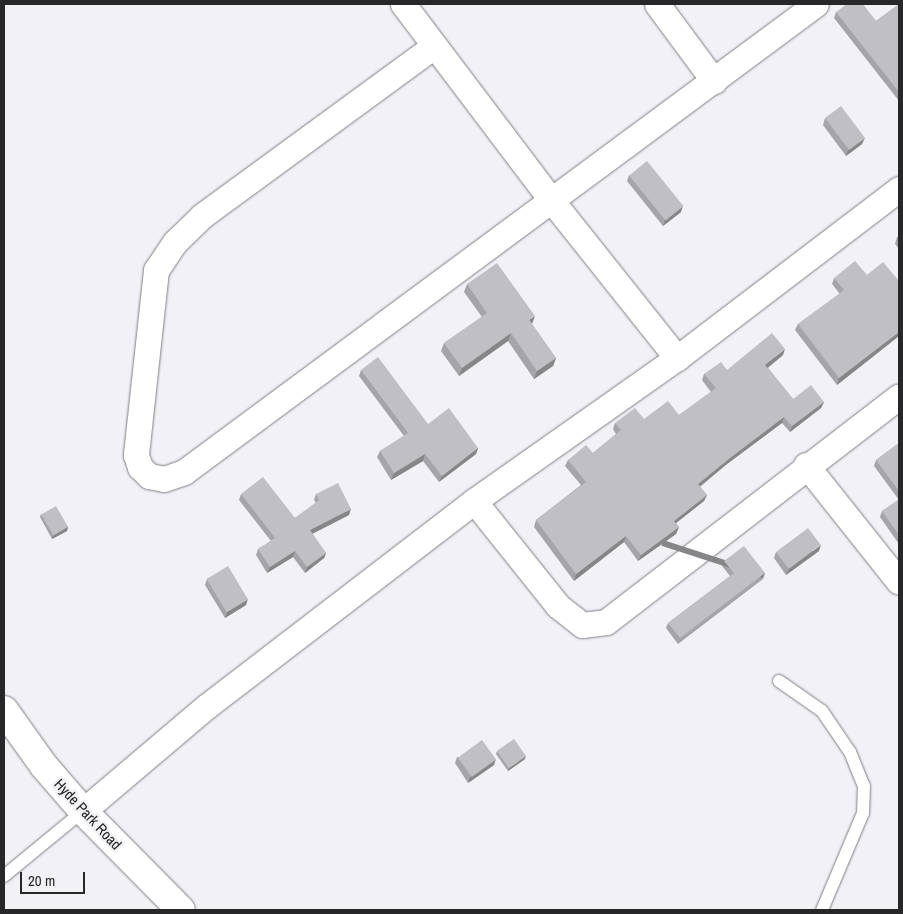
<!DOCTYPE html>
<style>
body{margin:0}
#map{position:relative;width:903px;height:914px;overflow:hidden;background:#f2f1f6;font-family:"Archivo Narrow",sans-serif}
div>[style]{position:absolute}
[style*='--x']{left:calc(var(--x)*1px);top:calc(var(--y)*1px);width:calc(var(--w)*1px);rotate:calc(var(--a)*1deg)}
.roads{filter:drop-shadow(0 0 1px #807e83) drop-shadow(0 0 1px #807e83)}
.lane>*{height:12px;margin:-6px;padding:0 6px;transform-origin:6px;border-radius:6px;background:#fff}
.street>*{height:25px;margin:-12.5px;padding:0 12.5px;transform-origin:12.5px;border-radius:12.5px;background:#fff}
.secondary>*{height:28px;margin:-14px;padding:0 14px;transform-origin:14px;border-radius:14px;background:#fff}
.wall>*{inset:0;background:#a5a4a9}
.shaded-wall>*{inset:0;background:#868689;transform-origin:0 0}
.building>*{inset:0;background:#c0bfc4;transform-origin:0 0}
span{translate:-50% -50%;white-space:nowrap;text-align:center;line-height:1.15;-webkit-text-stroke:5px #f2f1f6;paint-order:stroke}
.street-label{font-size:15px;color:#272628}
.frame{position:absolute;inset:0;border:5px solid #272628;pointer-events:none}
.scale{position:absolute;left:20px;top:872px;width:65px;height:22px;box-sizing:border-box;border:2px solid #272628;border-top:0;padding-left:6px;font-size:15px;line-height:18px;white-space:nowrap;color:#272628;-webkit-text-stroke:4px #f2f1f6;paint-order:stroke}
</style>
<div id="map">
<div class="roads">
<div class="lane">
<div style="--x:779;--y:681;--w:52;--a:34.9"></div>
<div style="--x:822;--y:711;--w:50;--a:55.7"></div>
<div style="--x:850;--y:752;--w:37;--a:68"></div>
<div style="--x:864;--y:786;--w:27;--a:92"></div>
<div style="--x:863;--y:813;--w:105;--a:112.9"></div>
<div style="--x:4;--y:876;--w:102;--a:-39.4"></div>
</div>
<div class="street">
<div style="--x:403;--y:4;--w:247;--a:52.9"></div>
<div style="--x:552;--y:201;--w:201;--a:51.5"></div>
<div style="--x:657;--y:4;--w:96;--a:53.5"></div>
<div style="--x:434;--y:46;--w:288;--a:143.8"></div>
<div style="--x:202;--y:216;--w:37;--a:136"></div>
<div style="--x:175;--y:242;--w:34;--a:124"></div>
<div style="--x:156;--y:270;--w:186;--a:96.2"></div>
<div style="--x:136;--y:455;--w:13;--a:72"></div>
<div style="--x:140;--y:467;--w:13;--a:45"></div>
<div style="--x:149;--y:476;--w:15;--a:11"></div>
<div style="--x:164;--y:479;--w:21;--a:-19"></div>
<div style="--x:184;--y:472;--w:786;--a:-36.52"></div>
<div style="--x:806;--y:465;--w:149;--a:51.5"></div>
<div style="--x:474;--y:501;--w:134;--a:51.3"></div>
<div style="--x:558;--y:606;--w:31;--a:38"></div>
<div style="--x:582;--y:625;--w:24;--a:-7"></div>
<div style="--x:606;--y:622;--w:370;--a:-37.6"></div>
<div style="--x:83;--y:811;--w:162;--a:-40.3"></div>
<div style="--x:207;--y:706;--w:337;--a:-37.5"></div>
<div style="--x:474;--y:501;--w:248;--a:-35.2"></div>
<div style="--x:677;--y:358;--w:279;--a:-37.3"></div>
</div>
<div class="secondary">
<div style="--x:4;--y:710;--w:69;--a:54.5"></div>
<div style="--x:44;--y:766;--w:60;--a:49.1"></div>
<div style="--x:83;--y:811;--w:139;--a:45.3"></div>
</div>
</div>
<div class="wall">
<div style="clip-path:polygon(899px 4px,899px 101px,834px 18px,836px 12px,876px 21px)"></div>
<div style="clip-path:polygon(825px 118px,862px 144px,846px 156px,823px 125px)"></div>
<div style="clip-path:polygon(629px 175px,681px 212px,663px 226px,627px 181px)"></div>
<div style="clip-path:polygon(899px 236px,899px 249px,895px 244px,897px 237px)"></div>
<div style="clip-path:polygon(867px 275px,899px 281px,899px 336px,837px 385px,795px 330px,798px 324px,840px 294px,832px 284px,834px 278px)"></div>
<div style="clip-path:polygon(467px 284px,532px 324px,556px 358px,553px 366px,534px 379px,508px 341px,459px 376px,441px 351px,444px 343px,482px 317px,464px 292px)"></div>
<div style="clip-path:polygon(783px 355px,768px 368px,793px 399px,824px 402px,821px 408px,790px 432px,782px 423px,727px 464px,700px 487px,707px 495px,704px 501px,676px 523px,679px 527px,676px 534px,638px 561px,624px 542px,574px 581px,534px 527px,536px 520px,581px 485px,565px 466px,568px 460px,593px 453px,616px 434px,613px 429px,615px 423px,679px 415px,711px 392px,702px 380px,704px 374px,727px 370px)"></div>
<div style="clip-path:polygon(361px 370px,428px 424px,478px 448px,476px 454px,439px 482px,423px 461px,391px 480px,377px 457px,380px 451px,404px 436px,359px 376px)"></div>
<div style="clip-path:polygon(899px 443px,899px 544px,880px 517px,882px 511px,899px 500px,874px 466px,876px 460px)"></div>
<div style="clip-path:polygon(241px 494px,295px 518px,316px 503px,314px 500px,316px 494px,349px 515px,312px 534px,326px 553px,324px 558px,305px 573px,293px 557px,267px 573px,256px 555px,258px 549px,271px 541px,239px 500px)"></div>
<div style="clip-path:polygon(41px 514px,68px 527px,67px 531px,52px 539px,40px 517px)"></div>
<div style="clip-path:polygon(819px 551px,786px 575px,774px 558px,776px 552px)"></div>
<div style="clip-path:polygon(724px 561px,763px 579px,678px 644px,666px 628px,668px 623px,730px 576px,722px 566px)"></div>
<div style="clip-path:polygon(207px 579px,246px 605px,225px 618px,205px 585px)"></div>
<div style="clip-path:polygon(497px 751px,525px 759px,508px 771px,496px 754px)"></div>
<div style="clip-path:polygon(457px 757px,494px 765px,468px 783px,455px 763px)"></div>
</div>
<div class="shaded-wall">
<div style="clip-path:polygon(865px 138px,862px 144px,846px 156px,848px 150px)"></div>
<div style="clip-path:polygon(683px 206px,681px 212px,663px 226px,665px 220px)"></div>
<div style="clip-path:polygon(535px 316px,532px 324px,529px 320px)"></div>
<div style="clip-path:polygon(899px 332px,899px 336px,837px 385px,839px 378px)"></div>
<div style="clip-path:polygon(511px 333px,508px 341px,459px 376px,462px 368px)"></div>
<div style="clip-path:polygon(785px 349px,783px 355px,763px 371px,765px 365px)"></div>
<div style="clip-path:polygon(556px 358px,553px 366px,534px 379px,537px 371px)"></div>
<div style="clip-path:polygon(824px 402px,821px 408px,790px 432px,792px 426px)"></div>
<div style="clip-path:polygon(784px 417px,782px 423px,727px 464px,695px 490px,698px 484px,730px 458px)"></div>
<div style="clip-path:polygon(478px 448px,476px 454px,439px 482px,442px 476px)"></div>
<div style="clip-path:polygon(425px 454px,423px 461px,391px 480px,394px 473px)"></div>
<div style="clip-path:polygon(707px 495px,704px 501px,671px 527px,674px 521px)"></div>
<div style="clip-path:polygon(351px 509px,349px 515px,308px 536px,310px 530px)"></div>
<div style="clip-path:polygon(68px 527px,67px 531px,52px 539px,53px 536px)"></div>
<div style="clip-path:polygon(679px 527px,676px 534px,638px 561px,641px 555px)"></div>
<div style="clip-path:polygon(626px 536px,624px 542px,574px 581px,576px 574px)"></div>
<div style="clip-path:polygon(821px 545px,819px 551px,786px 575px,789px 569px)"></div>
<div style="clip-path:polygon(295px 551px,293px 557px,267px 573px,270px 567px)"></div>
<div style="clip-path:polygon(326px 553px,324px 558px,305px 573px,307px 567px)"></div>
<div style="left:765px;top:573px;width:6px;height:107px;rotate:108deg"></div>
<div style="clip-path:polygon(248px 599px,246px 605px,225px 618px,227px 612px)"></div>
<div style="clip-path:polygon(526px 756px,525px 759px,508px 771px,509px 768px)"></div>
<div style="clip-path:polygon(496px 759px,494px 765px,468px 783px,470px 777px)"></div>
</div>
<div class="building">
<div style="clip-path:polygon(847px 4px,863px 4px,876px 21px,899px 4px,899px 92px,836px 12px)"></div>
<div style="left:841px;top:106px;width:40px;height:20px;rotate:53deg"></div>
<div style="left:647px;top:161px;width:58px;height:23px;rotate:51deg"></div>
<div style="clip-path:polygon(855px 261px,867px 275px,883px 262px,899px 281px,899px 332px,839px 378px,798px 324px,844px 290px,834px 278px)"></div>
<div style="clip-path:polygon(497px 263px,535px 316px,529px 320px,556px 358px,537px 371px,511px 333px,462px 368px,444px 343px,487px 313px,467px 284px)"></div>
<div style="clip-path:polygon(772px 333px,785px 349px,765px 365px,793px 399px,811px 385px,824px 402px,792px 426px,784px 417px,730px 458px,698px 484px,707px 495px,674px 521px,679px 527px,641px 555px,626px 536px,576px 574px,536px 520px,586px 482px,568px 460px,586px 445px,593px 453px,621px 430px,615px 423px,635px 408px,644px 419px,668px 401px,679px 415px,716px 388px,704px 374px,721px 362px,727px 370px)"></div>
<div style="clip-path:polygon(378px 357px,428px 424px,449px 408px,478px 448px,442px 476px,425px 454px,394px 473px,380px 451px,408px 433px,361px 370px)"></div>
<div style="clip-path:polygon(899px 443px,899px 491px,876px 460px)"></div>
<div style="clip-path:polygon(263px 477px,295px 518px,319px 500px,316px 494px,338px 483px,351px 509px,310px 530px,326px 553px,307px 567px,295px 551px,270px 567px,258px 549px,275px 538px,241px 494px)"></div>
<div style="clip-path:polygon(899px 499px,899px 535px,882px 511px)"></div>
<div style="left:56px;top:506px;width:24px;height:17px;rotate:60deg"></div>
<div style="left:808px;top:528px;width:21px;height:40px;rotate:53deg"></div>
<div style="clip-path:polygon(744px 546px,765px 573px,680px 638px,668px 623px,734px 573px,724px 561px)"></div>
<div style="left:228px;top:566px;width:39px;height:25px;rotate:59deg"></div>
<div style="left:514px;top:739px;width:21px;height:21px;rotate:55deg"></div>
<div style="left:482px;top:740px;width:24px;height:30px;rotate:54deg"></div>
</div>
<div class="street-label">
<span style="left:88px;top:814px;rotate:47deg">Hyde Park Road</span>
</div>
<div class="frame"></div>
<div class="scale">20 m</div>
</div>
